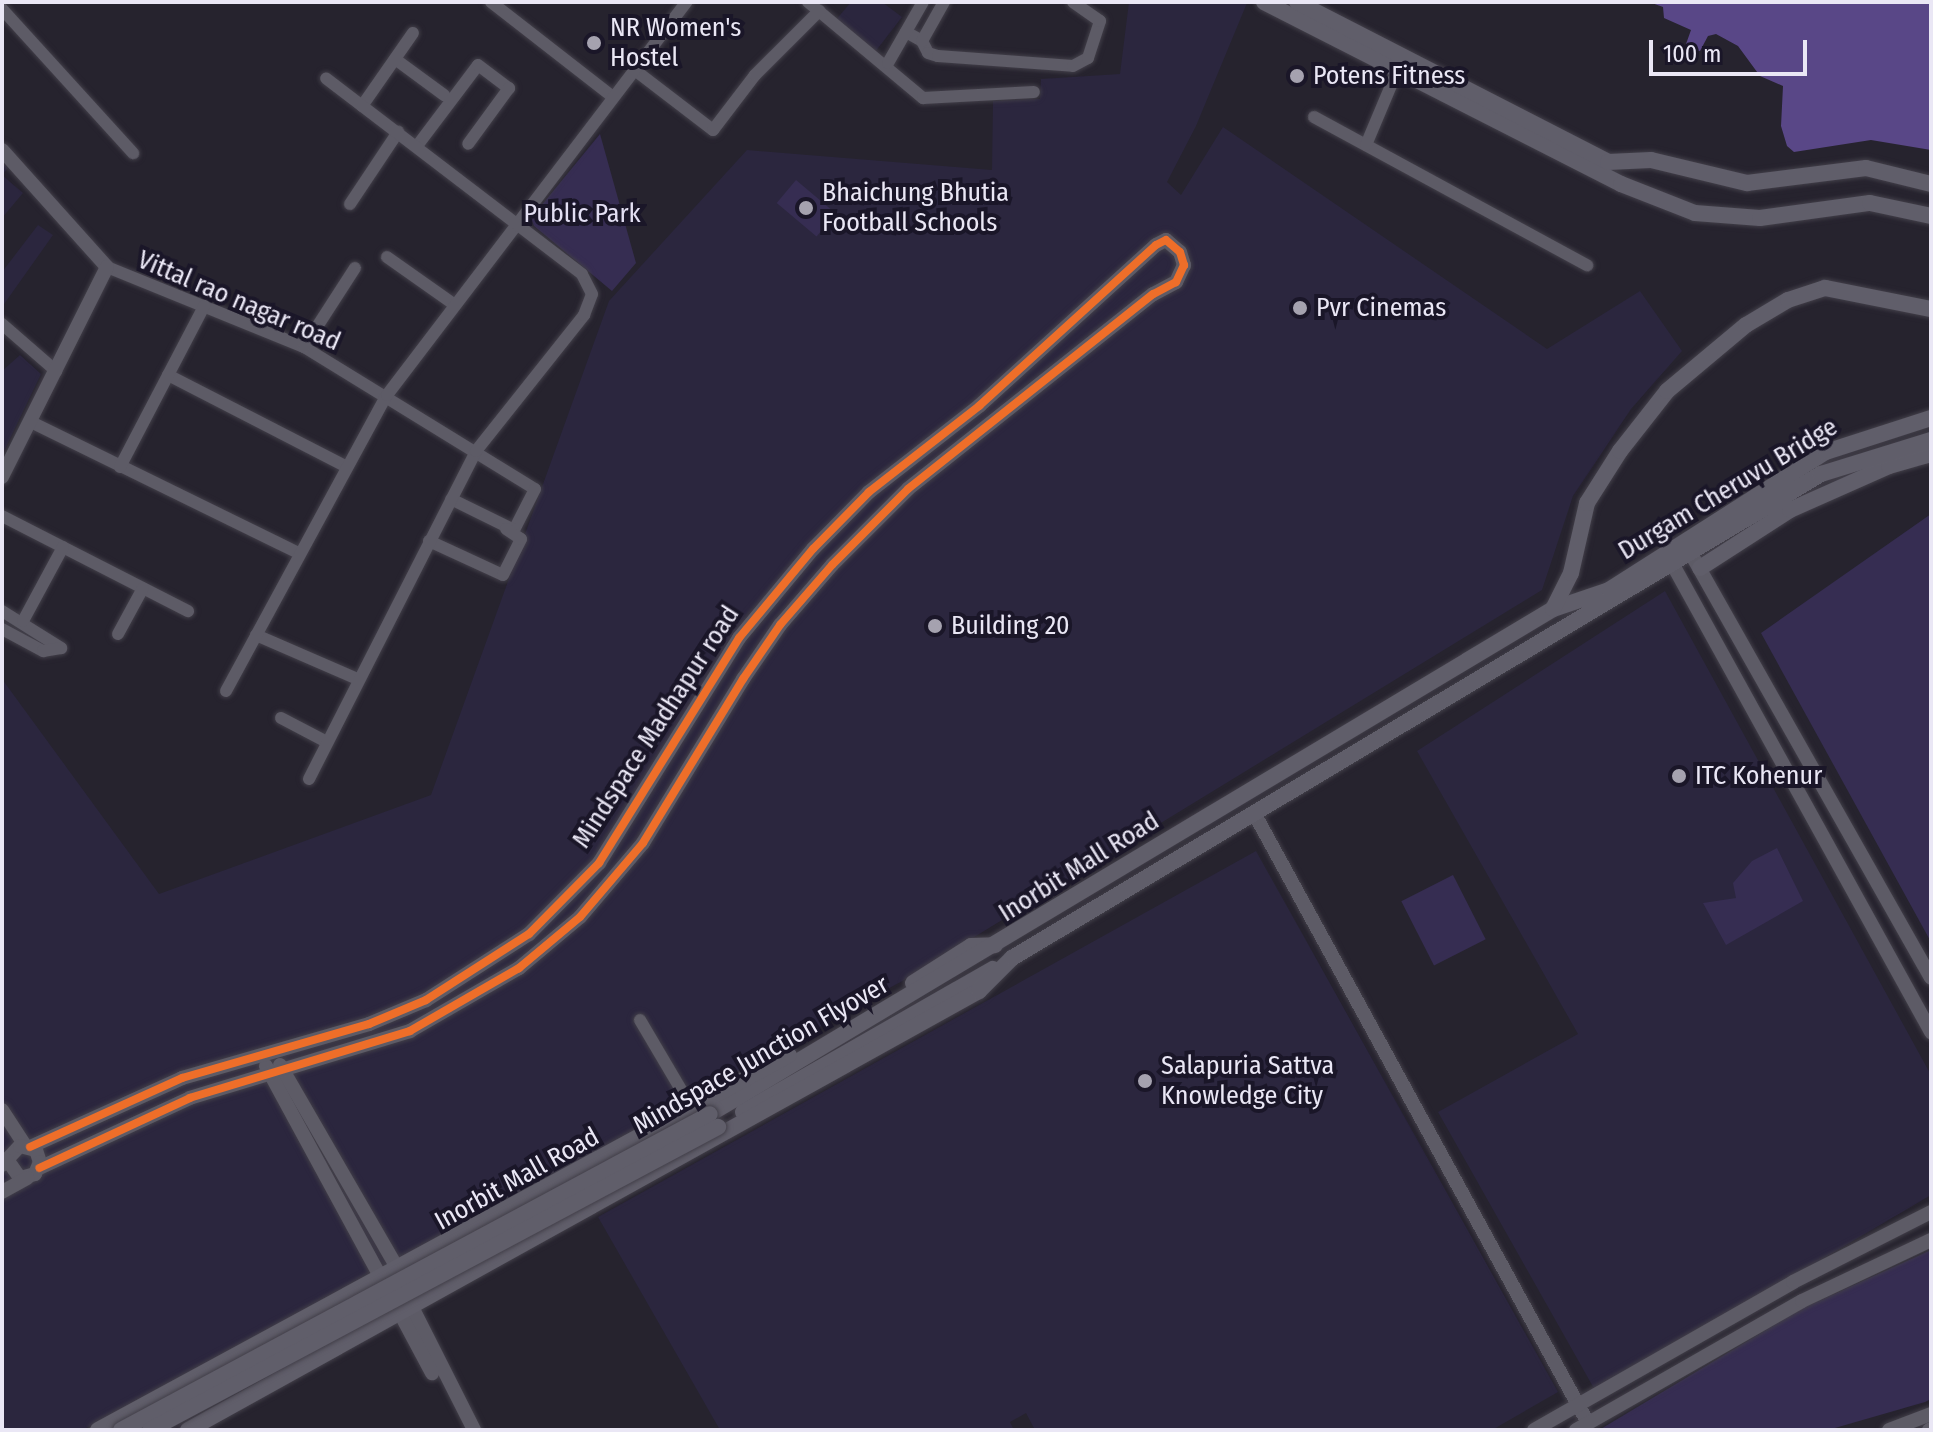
<!DOCTYPE html>
<style>
body{margin:0}
#map{position:relative;width:1933px;height:1432px;overflow:hidden;background:#26232e;font-family:"Fira Sans Condensed",sans-serif}
div>[style]{position:absolute}
[style*='--x']{left:calc(var(--x)*1px);top:calc(var(--y)*1px);width:calc(var(--w)*1px);rotate:calc(var(--a)*1deg)}
.built>*{inset:0;background:#2b263e}
.green>*{inset:0;background:#362d52;transform-origin:0 0}
.water>*{inset:0;background:#594787}
.roads{filter:drop-shadow(0 0 2px #423f49) drop-shadow(0 0 2px #423f49)}
.minor>*{height:12px;margin:-6px;padding:0 6px;transform-origin:6px;border-radius:6px;background:#5d5b66}
.tertiary>*{height:14px;margin:-7px;padding:0 7px;transform-origin:7px;border-radius:7px;background:#5d5b66}
.secondary>*{height:16px;margin:-8px;padding:0 8px;transform-origin:8px;border-radius:8px;background:#605e6a}
.bridges{filter:drop-shadow(0 0 2px #423f49) drop-shadow(0 0 2px #423f49)}
.secondary-bridge>*{height:16px;margin:-8px;padding:0 8px;transform-origin:8px;border-radius:8px;background:#605e6a}
.cycleway>*{height:8px;margin:-4px;padding:0 4px;transform-origin:4px;border-radius:4px;background:#ee6e29}
.dots>*{width:22px;height:22px;translate:-50% -50%;box-sizing:border-box;border:4px solid #1a1628;border-radius:50%}
span{translate:-50% -50%;white-space:nowrap;text-align:center;line-height:1.15;-webkit-text-stroke:8px #1a1628;paint-order:stroke}
.poi-label{font-size:26px;color:#eae7f5}
.left{translate:0 -50%;text-align:left}
.park-label{font-size:26px;color:#e3dff3}
.street-label{font-size:26px;color:#eae7f5}
.frame{position:absolute;inset:0;border:4px solid #eae7f5;pointer-events:none}
.scale{position:absolute;left:1649px;top:40px;width:158px;height:36px;box-sizing:border-box;border:4px solid #eae7f5;border-top:0;padding-left:10px;font-size:24px;line-height:28px;white-space:nowrap;color:#eae7f5;-webkit-text-stroke:6px #1a1628;paint-order:stroke}
</style>
<div id="map">
<div class="built">
<div style="clip-path:polygon(851px 2px,882px 2px,902px 17px,875px 52px,835px 21px)"></div>
<div style="clip-path:polygon(1129px 2px,1247px 3px,1196px 126px,1167px 182px,1181px 195px,1223px 127px,1547px 349px,1640px 291px,1682px 351px,1631px 409px,1573px 496px,1542px 590px,904px 980px,196px 1373px,82px 1430px,2px 1430px,2px 679px,159px 894px,431px 795px,609px 301px,747px 150px,992px 170px,993px 101px,1040px 99px,1041px 79px,1120px 74px)"></div>
<div style="clip-path:polygon(2px 162px,8px 168px,2px 175px,23px 193px,2px 218px)"></div>
<div style="clip-path:polygon(38px 225px,53px 235px,2px 307px,2px 272px)"></div>
<div style="clip-path:polygon(20px 355px,41px 374px,2px 455px,2px 371px)"></div>
<div style="clip-path:polygon(1665px 591px,1931px 1075px,1931px 1195px,1596px 1392px,1438px 1112px,1578px 1034px,1417px 751px)"></div>
<div style="clip-path:polygon(1256px 851px,1558px 1392px,1492px 1430px,1035px 1430px,1026px 1413px,1010px 1422px,1014px 1430px,720px 1430px,598px 1217px)"></div>
</div>
<div class="green">
<div style="clip-path:polygon(600px 134px,636px 263px,612px 291px,534px 226px,531px 218px)"></div>
<div style="left:796px;top:180px;width:52px;height:30px;rotate:40deg"></div>
<div style="clip-path:polygon(1931px 514px,1931px 942px,1761px 633px)"></div>
<div style="clip-path:polygon(1777px 848px,1803px 901px,1726px 945px,1703px 903px,1736px 898px,1733px 883px,1752px 861px)"></div>
<div style="left:1453px;top:875px;width:72px;height:58px;rotate:63deg"></div>
<div style="clip-path:polygon(1931px 1250px,1931px 1399px,1925px 1402px,1828px 1430px,1599px 1430px,1801px 1309px)"></div>
</div>
<div class="water">
<div style="clip-path:polygon(1649px 2px,1931px 2px,1931px 150px,1871px 140px,1794px 152px,1787px 146px,1781px 126px,1783px 86px,1760px 76px,1738px 46px,1716px 34px,1708px 36px,1700px 51px,1692px 50px,1686px 44px,1691px 30px,1664px 18px,1663px 7px)"></div>
</div>
<div class="roads">
<div class="minor">
<div style="--x:491;--y:2;--w:155;--a:37.9"></div>
<div style="--x:808;--y:2;--w:150;--a:39.9"></div>
<div style="--x:923;--y:98;--w:111;--a:-3.1"></div>
<div style="--x:2;--y:9;--w:195;--a:47.7"></div>
<div style="--x:906;--y:32;--w:18;--a:29"></div>
<div style="--x:922;--y:41;--w:13;--a:63"></div>
<div style="--x:928;--y:53;--w:10;--a:17"></div>
<div style="--x:938;--y:56;--w:135;--a:4.2"></div>
<div style="--x:1073;--y:66;--w:17;--a:-28"></div>
<div style="--x:1088;--y:58;--w:39;--a:-72"></div>
<div style="--x:1100;--y:21;--w:33;--a:-145"></div>
<div style="--x:922;--y:41;--w:45;--a:-60.6"></div>
<div style="--x:395;--y:59;--w:61;--a:36.3"></div>
<div style="--x:888;--y:63;--w:70;--a:-60.2"></div>
<div style="--x:636;--y:71;--w:97;--a:37.5"></div>
<div style="--x:713;--y:130;--w:69;--a:-52.6"></div>
<div style="--x:755;--y:75;--w:91;--a:-45"></div>
<div style="--x:362;--y:106;--w:89;--a:-55.1"></div>
<div style="--x:1314;--y:117;--w:311;--a:28.5"></div>
<div style="--x:1366;--y:145;--w:88;--a:-67.2"></div>
<div style="--x:417;--y:146;--w:101;--a:-53"></div>
<div style="--x:478;--y:65;--w:39;--a:37"></div>
<div style="--x:509;--y:88;--w:69;--a:126.2"></div>
<div style="--x:350;--y:204;--w:87;--a:-56.3"></div>
<div style="--x:387;--y:257;--w:83;--a:35.2"></div>
<div style="--x:107;--y:267;--w:213;--a:22.1"></div>
<div style="--x:304;--y:347;--w:271;--a:31.6"></div>
<div style="--x:535;--y:489;--w:46;--a:117.1"></div>
<div style="--x:514;--y:530;--w:70;--a:-153.8"></div>
<div style="--x:2;--y:324;--w:72;--a:41"></div>
<div style="--x:304;--y:347;--w:94;--a:-57.2"></div>
<div style="--x:168;--y:375;--w:201;--a:27.2"></div>
<div style="--x:31;--y:422;--w:297;--a:26.1"></div>
<div style="--x:120;--y:467;--w:182;--a:-62.4"></div>
<div style="--x:2;--y:516;--w:209;--a:27.1"></div>
<div style="--x:429;--y:541;--w:81;--a:24.7"></div>
<div style="--x:503;--y:575;--w:40;--a:-63.4"></div>
<div style="--x:521;--y:539;--w:18;--a:-146"></div>
<div style="--x:2;--y:611;--w:70;--a:32.1"></div>
<div style="--x:23;--y:621;--w:84;--a:-61.6"></div>
<div style="--x:2;--y:629;--w:47;--a:28.2"></div>
<div style="--x:43;--y:651;--w:18;--a:-9"></div>
<div style="--x:118;--y:634;--w:52;--a:-61.5"></div>
<div style="--x:256;--y:635;--w:110;--a:23.5"></div>
<div style="--x:226;--y:691;--w:337;--a:-61.5"></div>
<div style="--x:387;--y:395;--w:494;--a:-52.7"></div>
<div style="--x:281;--y:718;--w:52;--a:27.6"></div>
<div style="--x:309;--y:779;--w:368;--a:-63"></div>
<div style="--x:476;--y:451;--w:174;--a:-51.5"></div>
<div style="--x:584;--y:315;--w:22;--a:-69"></div>
<div style="--x:592;--y:294;--w:22;--a:-117"></div>
<div style="--x:582;--y:274;--w:322;--a:-142.6"></div>
<div style="--x:640;--y:1020;--w:104;--a:59.5"></div>
</div>
<div class="tertiary">
<div style="--x:2;--y:150;--w:157;--a:48.1"></div>
<div style="--x:107;--y:267;--w:235;--a:116.6"></div>
<div style="--x:1694;--y:559;--w:481;--a:60.5"></div>
<div style="--x:1673;--y:565;--w:534;--a:61.08"></div>
<div style="--x:1254;--y:813;--w:695;--a:61.3"></div>
<div style="--x:280;--y:1065;--w:238;--a:60"></div>
<div style="--x:266;--y:1066;--w:243;--a:61.5"></div>
<div style="--x:2;--y:1110;--w:44;--a:57"></div>
<div style="--x:30;--y:1147;--w:167;--a:-24.4"></div>
<div style="--x:182;--y:1078;--w:195;--a:-16.1"></div>
<div style="--x:369;--y:1024;--w:62;--a:-22.8"></div>
<div style="--x:426;--y:1000;--w:122;--a:-32.7"></div>
<div style="--x:529;--y:934;--w:100;--a:-45.4"></div>
<div style="--x:599;--y:863;--w:265;--a:-58.1"></div>
<div style="--x:739;--y:638;--w:116;--a:-50.3"></div>
<div style="--x:813;--y:549;--w:80;--a:-45.5"></div>
<div style="--x:869;--y:492;--w:140;--a:-38"></div>
<div style="--x:979;--y:406;--w:239;--a:-42.3"></div>
<div style="--x:1156;--y:245;--w:11;--a:-27"></div>
<div style="--x:1166;--y:240;--w:18;--a:41"></div>
<div style="--x:1180;--y:252;--w:14;--a:73"></div>
<div style="--x:1184;--y:265;--w:19;--a:115"></div>
<div style="--x:1176;--y:282;--w:26;--a:152"></div>
<div style="--x:1153;--y:294;--w:313;--a:141.5"></div>
<div style="--x:908;--y:489;--w:107;--a:135"></div>
<div style="--x:832;--y:565;--w:79;--a:130.9"></div>
<div style="--x:780;--y:625;--w:65;--a:124.4"></div>
<div style="--x:743;--y:679;--w:192;--a:121.4"></div>
<div style="--x:643;--y:843;--w:97;--a:130.4"></div>
<div style="--x:580;--y:917;--w:80;--a:140.1"></div>
<div style="--x:519;--y:968;--w:126;--a:150"></div>
<div style="--x:410;--y:1031;--w:230;--a:163.1"></div>
<div style="--x:190;--y:1098;--w:166;--a:155.1"></div>
<div style="--x:2;--y:1165;--w:26;--a:-47"></div>
<div style="--x:20;--y:1146;--w:16;--a:14"></div>
<div style="--x:36;--y:1150;--w:13;--a:72"></div>
<div style="--x:40;--y:1162;--w:13;--a:113"></div>
<div style="--x:35;--y:1174;--w:16;--a:165"></div>
<div style="--x:20;--y:1178;--w:21;--a:-125"></div>
<div style="--x:2;--y:1192;--w:29;--a:-29"></div>
<div style="--x:413;--y:1309;--w:136;--a:63.2"></div>
<div style="--x:401;--y:1315;--w:66;--a:61.9"></div>
<div style="--x:1534;--y:1430;--w:298;--a:-29.7"></div>
<div style="--x:1793;--y:1282;--w:155;--a:-26.9"></div>
<div style="--x:1576;--y:1430;--w:260;--a:-29.7"></div>
<div style="--x:1802;--y:1301;--w:143;--a:-25.3"></div>
<div style="--x:1889;--y:1430;--w:45;--a:-20.9"></div>
<div style="--x:1929;--y:1430;--w:2;--a:-27"></div>
</div>
<div class="secondary">
<div style="--x:1264;--y:2;--w:401;--a:27"></div>
<div style="--x:1621;--y:184;--w:79;--a:21.4"></div>
<div style="--x:1695;--y:213;--w:65;--a:4.4"></div>
<div style="--x:1760;--y:218;--w:111;--a:-7.8"></div>
<div style="--x:1870;--y:203;--w:62;--a:12"></div>
<div style="--x:1297;--y:2;--w:350;--a:27.2"></div>
<div style="--x:1608;--y:162;--w:43;--a:-2.7"></div>
<div style="--x:1651;--y:160;--w:99;--a:13.5"></div>
<div style="--x:1747;--y:183;--w:120;--a:-7.2"></div>
<div style="--x:1866;--y:168;--w:67;--a:13.8"></div>
<div style="--x:1700;--y:568;--w:107;--a:-32.8"></div>
<div style="--x:1790;--y:510;--w:108;--a:-24"></div>
<div style="--x:1889;--y:466;--w:44;--a:-15.9"></div>
<div style="--x:1553;--y:609;--w:59;--a:-18.7"></div>
<div style="--x:1609;--y:590;--w:257;--a:-32.5"></div>
<div style="--x:1826;--y:452;--w:110;--a:-17.9"></div>
<div style="--x:913;--y:983;--w:69;--a:-32.5"></div>
<div style="--x:971;--y:946;--w:24;--a:-2"></div>
<div style="--x:743;--y:1112;--w:288;--a:-29.8"></div>
<div style="--x:710;--y:1114;--w:983;--a:-30.92"></div>
<div style="--x:1553;--y:609;--w:40;--a:-63.4"></div>
<div style="--x:1571;--y:573;--w:72;--a:-77.1"></div>
<div style="--x:1587;--y:503;--w:62;--a:-57.6"></div>
<div style="--x:1620;--y:451;--w:76;--a:-51.9"></div>
<div style="--x:1667;--y:391;--w:103;--a:-39.9"></div>
<div style="--x:1746;--y:325;--w:49;--a:-30.8"></div>
<div style="--x:1788;--y:300;--w:39;--a:-18"></div>
<div style="--x:1825;--y:288;--w:108;--a:11.2"></div>
<div style="--x:98;--y:1430;--w:786;--a:-28.49"></div>
<div style="--x:188;--y:1430;--w:905;--a:-29.03"></div>
<div style="--x:979;--y:991;--w:47;--a:-45"></div>
<div style="--x:1012;--y:958;--w:943;--a:-30.89"></div>
<div style="--x:1821;--y:474;--w:115;--a:-17.2"></div>
</div>
</div>
<div class="bridges">
<div class="secondary-bridge">
<div style="--x:121;--y:1430;--w:668;--a:-28.21"></div>
<div style="--x:150;--y:1430;--w:644;--a:-28.08"></div>
</div>
</div>
<div class="cycleway">
<div style="--x:30;--y:1147;--w:167;--a:-24.4"></div>
<div style="--x:182;--y:1078;--w:195;--a:-16.1"></div>
<div style="--x:369;--y:1024;--w:62;--a:-22.8"></div>
<div style="--x:426;--y:1000;--w:122;--a:-32.7"></div>
<div style="--x:529;--y:934;--w:100;--a:-45.4"></div>
<div style="--x:599;--y:863;--w:265;--a:-58.1"></div>
<div style="--x:739;--y:638;--w:116;--a:-50.3"></div>
<div style="--x:813;--y:549;--w:80;--a:-45.5"></div>
<div style="--x:869;--y:492;--w:140;--a:-38"></div>
<div style="--x:979;--y:406;--w:239;--a:-42.3"></div>
<div style="--x:1156;--y:245;--w:11;--a:-27"></div>
<div style="--x:1166;--y:240;--w:18;--a:41"></div>
<div style="--x:1180;--y:252;--w:14;--a:73"></div>
<div style="--x:1184;--y:265;--w:19;--a:115"></div>
<div style="--x:1176;--y:282;--w:26;--a:152"></div>
<div style="--x:1153;--y:294;--w:313;--a:141.5"></div>
<div style="--x:908;--y:489;--w:107;--a:135"></div>
<div style="--x:832;--y:565;--w:79;--a:130.9"></div>
<div style="--x:780;--y:625;--w:65;--a:124.4"></div>
<div style="--x:743;--y:679;--w:192;--a:121.4"></div>
<div style="--x:643;--y:843;--w:97;--a:130.4"></div>
<div style="--x:580;--y:917;--w:80;--a:140.1"></div>
<div style="--x:519;--y:968;--w:126;--a:150"></div>
<div style="--x:410;--y:1031;--w:230;--a:163.1"></div>
<div style="--x:190;--y:1098;--w:166;--a:155.1"></div>
</div>
<div class="dots">
<div style="left:594px;top:43px;background:#a5a2af"></div>
<div style="left:1297px;top:76px;background:#a5a2af"></div>
<div style="left:806px;top:208px;background:#a5a2af"></div>
<div style="left:1300px;top:308px;background:#a5a2af"></div>
<div style="left:935px;top:626px;background:#a5a2af"></div>
<div style="left:1679px;top:776px;background:#a5a2af"></div>
<div style="left:1145px;top:1081px;background:#a5a2af"></div>
</div>
<div class="poi-label">
<span class="left" style="left:610px;top:43px">NR Women's<br>Hostel</span>
<span class="left" style="left:1313px;top:76px">Potens Fitness</span>
<span class="left" style="left:822px;top:208px">Bhaichung Bhutia<br>Football Schools</span>
<span class="left" style="left:1316px;top:308px">Pvr Cinemas</span>
<span class="left" style="left:951px;top:626px">Building 20</span>
<span class="left" style="left:1695px;top:776px">ITC Kohenur</span>
<span class="left" style="left:1161px;top:1081px">Salapuria Sattva<br>Knowledge City</span>
</div>
<div class="park-label">
<span style="left:582px;top:214px">Public Park</span>
</div>
<div class="street-label">
<span style="left:239px;top:301px;rotate:23deg">Vittal rao nagar road</span>
<span style="left:1728px;top:489px;rotate:-31deg">Durgam Cheruvu Bridge</span>
<span style="left:656px;top:727px;rotate:-57deg">Mindspace Madhapur road</span>
<span style="left:1079px;top:867px;rotate:-32deg">Inorbit Mall Road</span>
<span style="left:761px;top:1055px;rotate:-30deg">Mindspace Junction Flyover</span>
<span style="left:517px;top:1179px;rotate:-29deg">Inorbit Mall Road</span>
</div>
<div class="frame"></div>
<div class="scale">100 m</div>
</div>
